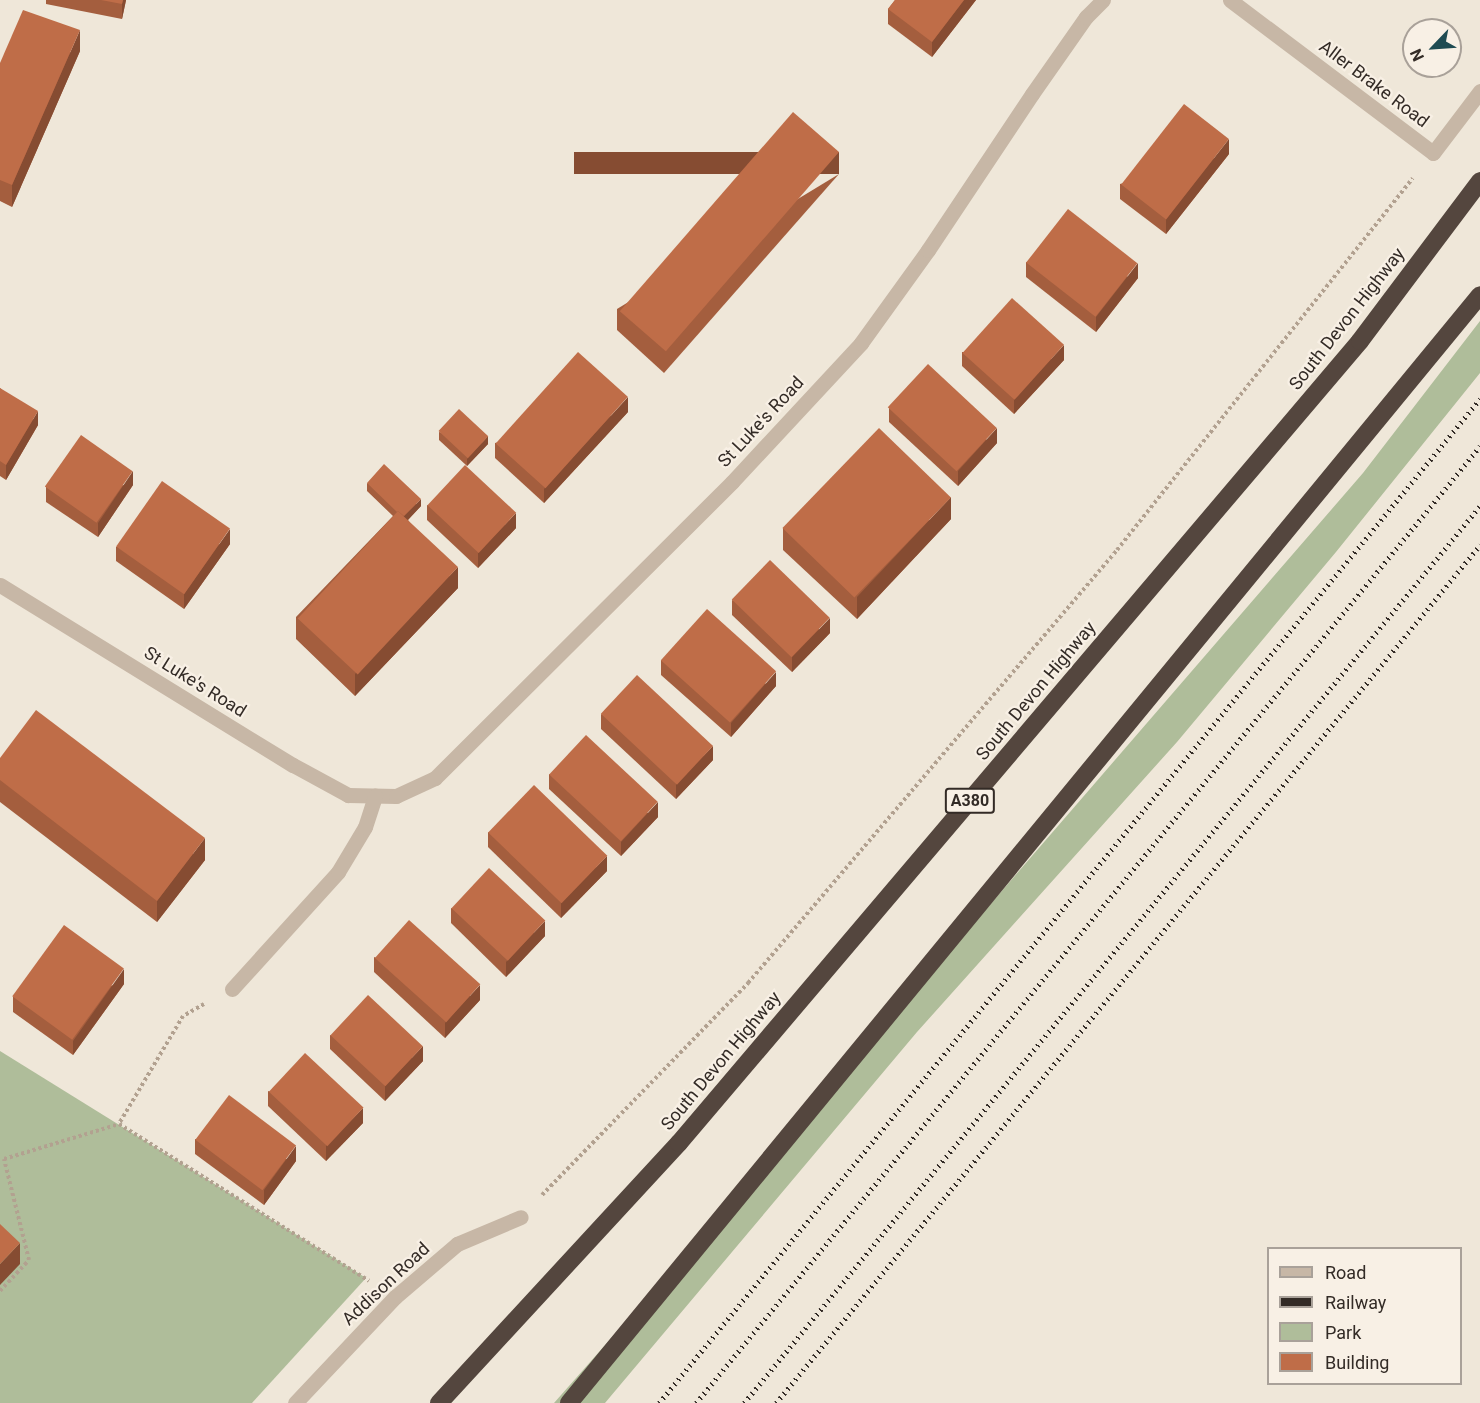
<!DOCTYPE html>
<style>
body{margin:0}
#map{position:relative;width:1480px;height:1403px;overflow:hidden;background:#efe7d9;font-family:Roboto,sans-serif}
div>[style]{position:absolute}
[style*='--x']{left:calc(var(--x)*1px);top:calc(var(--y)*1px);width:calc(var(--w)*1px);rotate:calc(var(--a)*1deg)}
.green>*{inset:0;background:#afbd9a}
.path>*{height:4px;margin-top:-2px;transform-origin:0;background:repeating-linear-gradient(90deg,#b2a190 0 3px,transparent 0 6px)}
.minor>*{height:15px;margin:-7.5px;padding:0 7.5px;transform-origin:7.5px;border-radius:7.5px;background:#c7b7a6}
.highway>*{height:18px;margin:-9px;padding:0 9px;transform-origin:9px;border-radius:9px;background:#54463e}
.rail>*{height:4.5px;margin-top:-2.25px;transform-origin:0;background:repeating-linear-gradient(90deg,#332b26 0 1.5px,transparent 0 6px)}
.wall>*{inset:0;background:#a45e3e}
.shaded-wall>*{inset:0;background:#864c32;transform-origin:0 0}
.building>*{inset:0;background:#bf6d48;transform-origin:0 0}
span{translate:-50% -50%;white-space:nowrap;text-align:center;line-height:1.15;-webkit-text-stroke:4.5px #f8f0e5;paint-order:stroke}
.shield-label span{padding:2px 4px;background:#f8f0e5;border:2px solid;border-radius:4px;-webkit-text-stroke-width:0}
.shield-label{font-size:16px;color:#332b26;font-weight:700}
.street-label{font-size:18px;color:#332b26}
.legend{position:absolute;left:1267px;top:1247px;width:195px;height:138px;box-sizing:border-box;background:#f8f0e5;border:2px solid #a9a199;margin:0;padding:8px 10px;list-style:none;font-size:18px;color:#332b26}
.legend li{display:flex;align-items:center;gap:12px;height:30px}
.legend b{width:30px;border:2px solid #a9a199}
.north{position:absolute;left:1402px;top:18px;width:60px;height:60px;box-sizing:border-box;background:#f8f0e5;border:2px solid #a9a199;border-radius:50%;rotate:245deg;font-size:16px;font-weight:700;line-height:24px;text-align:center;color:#332b26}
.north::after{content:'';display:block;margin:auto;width:21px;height:27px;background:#1f4b52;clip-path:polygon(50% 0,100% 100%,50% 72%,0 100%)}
</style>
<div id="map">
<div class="green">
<div style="clip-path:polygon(1480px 321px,1480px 373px,1336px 552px,1177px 742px,917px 1032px,605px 1403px,554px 1403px,835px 1084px,1363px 473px)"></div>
<div style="clip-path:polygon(0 1051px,366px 1278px,252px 1403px,0 1403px)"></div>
</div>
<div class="path">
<div style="--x:204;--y:1004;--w:24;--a:150"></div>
<div style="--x:183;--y:1016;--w:126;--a:120.7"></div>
<div style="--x:119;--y:1124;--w:295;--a:32.1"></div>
<div style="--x:542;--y:1195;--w:296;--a:-45.8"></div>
<div style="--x:748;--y:983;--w:569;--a:-49.56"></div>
<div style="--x:1117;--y:550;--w:475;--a:-51.5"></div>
<div style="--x:0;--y:1291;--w:42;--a:-46.9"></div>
<div style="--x:29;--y:1260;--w:104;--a:-103.9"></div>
<div style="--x:4;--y:1159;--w:120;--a:-16.9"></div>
</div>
<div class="minor">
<div style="--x:1230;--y:0;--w:254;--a:37"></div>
<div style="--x:1433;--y:153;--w:78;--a:-52.8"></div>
<div style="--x:0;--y:585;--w:344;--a:31.6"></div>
<div style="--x:293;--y:765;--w:63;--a:28.6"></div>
<div style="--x:348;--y:795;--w:48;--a:1.2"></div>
<div style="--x:396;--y:796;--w:43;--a:-24.8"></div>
<div style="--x:435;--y:778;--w:419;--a:-44.9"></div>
<div style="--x:732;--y:482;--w:190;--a:-47.1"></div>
<div style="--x:861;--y:343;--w:115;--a:-54.2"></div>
<div style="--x:928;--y:250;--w:187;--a:-56.3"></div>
<div style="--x:1032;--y:94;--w:94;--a:-55"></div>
<div style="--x:1086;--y:17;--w:24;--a:-45"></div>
<div style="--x:232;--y:989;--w:158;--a:-47.8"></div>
<div style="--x:338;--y:872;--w:52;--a:-59"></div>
<div style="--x:365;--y:827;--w:33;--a:-72"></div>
<div style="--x:295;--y:1403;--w:146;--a:-46.7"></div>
<div style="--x:395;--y:1297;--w:82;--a:-40.5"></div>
<div style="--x:457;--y:1244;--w:69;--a:-22.9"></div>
</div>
<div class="highway">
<div style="--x:439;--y:1403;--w:354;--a:-47.3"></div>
<div style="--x:679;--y:1143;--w:1052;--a:-49.66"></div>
<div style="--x:1360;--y:341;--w:200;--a:-53.1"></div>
<div style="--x:569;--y:1403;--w:1434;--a:-50.57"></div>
</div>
<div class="rail">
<div style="--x:659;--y:1403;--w:1297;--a:-50.73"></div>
<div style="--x:696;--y:1403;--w:1237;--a:-50.67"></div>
<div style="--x:744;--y:1403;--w:1160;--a:-50.63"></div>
<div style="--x:776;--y:1403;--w:1110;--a:-50.63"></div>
</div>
<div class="wall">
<div style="clip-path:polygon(46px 0,126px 0,122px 19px,46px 4px)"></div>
<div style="clip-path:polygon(895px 0,976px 0,932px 57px,888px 24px,888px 9px)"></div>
<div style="clip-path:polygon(80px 51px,12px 207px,0 201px,0 63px)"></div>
<div style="clip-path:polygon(1229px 154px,1166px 234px,1120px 199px,1120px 184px)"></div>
<div style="clip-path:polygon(839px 174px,664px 373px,617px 330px,617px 309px)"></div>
<div style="clip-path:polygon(1026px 262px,1138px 278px,1096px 332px,1026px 277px)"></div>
<div style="clip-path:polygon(962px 352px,1064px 360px,1014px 414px,962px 366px)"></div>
<div style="clip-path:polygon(0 388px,38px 425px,6px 480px,0 476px)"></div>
<div style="clip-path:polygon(889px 408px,997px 443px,958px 486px,889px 422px)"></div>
<div style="clip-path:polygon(628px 412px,544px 503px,495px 458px,495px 443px)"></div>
<div style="clip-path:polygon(439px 432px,488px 444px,467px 466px,439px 440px)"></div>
<div style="clip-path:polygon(367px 483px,421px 506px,408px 520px,458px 588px,355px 696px,296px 639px,296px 617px,393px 516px,367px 491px)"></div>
<div style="clip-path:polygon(133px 485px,98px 537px,46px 502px,46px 487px)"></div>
<div style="clip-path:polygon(427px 505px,516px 528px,478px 568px,427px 520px)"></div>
<div style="clip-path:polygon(951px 519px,857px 619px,783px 550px,783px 528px)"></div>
<div style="clip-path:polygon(230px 544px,184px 609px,116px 561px,116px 547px)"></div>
<div style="clip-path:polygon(732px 600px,830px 633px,792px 672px,732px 615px)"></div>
<div style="clip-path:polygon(661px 660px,776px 686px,731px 737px,661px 675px)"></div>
<div style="clip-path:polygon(601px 714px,713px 760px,676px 799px,601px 729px)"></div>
<div style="clip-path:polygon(0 758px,205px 860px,157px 922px,0 802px)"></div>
<div style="clip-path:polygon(549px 774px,658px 817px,621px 856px,549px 789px)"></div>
<div style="clip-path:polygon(488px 832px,607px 871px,561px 918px,488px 847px)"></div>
<div style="clip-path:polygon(451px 908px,545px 936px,506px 977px,451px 923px)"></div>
<div style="clip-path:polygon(374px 957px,480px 1000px,445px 1038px,374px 972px)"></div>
<div style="clip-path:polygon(124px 984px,73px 1055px,13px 1012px,13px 997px)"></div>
<div style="clip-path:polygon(330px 1035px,423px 1061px,385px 1101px,330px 1049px)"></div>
<div style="clip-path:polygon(268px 1091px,363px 1123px,326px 1161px,268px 1106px)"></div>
<div style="clip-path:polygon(195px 1139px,296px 1161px,264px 1205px,195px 1154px)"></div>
</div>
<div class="shaded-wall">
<div style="clip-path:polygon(123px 0,126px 0,122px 19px,122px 4px)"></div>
<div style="clip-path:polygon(964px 0,976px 0,932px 57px,932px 42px)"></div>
<div style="clip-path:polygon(80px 30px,80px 51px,12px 207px,12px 185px)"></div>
<div style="clip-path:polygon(1229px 139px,1229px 154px,1166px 234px,1166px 219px)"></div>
<div style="left:839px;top:152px;width:22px;height:265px;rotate:90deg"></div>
<div style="clip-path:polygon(1138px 263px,1138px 278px,1096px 332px,1096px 317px)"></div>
<div style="clip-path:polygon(1064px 345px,1064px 360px,1014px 414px,1014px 399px)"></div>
<div style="clip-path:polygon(628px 397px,628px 412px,544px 503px,544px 489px)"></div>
<div style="clip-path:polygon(38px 411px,38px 425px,6px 480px,6px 465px)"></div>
<div style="clip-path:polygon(997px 428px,997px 443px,958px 486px,958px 471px)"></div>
<div style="clip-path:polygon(488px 436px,488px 444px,467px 466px,467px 459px)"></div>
<div style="clip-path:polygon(133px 471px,133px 485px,98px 537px,98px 523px)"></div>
<div style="clip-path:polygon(951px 497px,951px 519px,857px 619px,857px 597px)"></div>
<div style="clip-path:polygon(421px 499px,421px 506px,403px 525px,403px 517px)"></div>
<div style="clip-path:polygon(516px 513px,516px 528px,478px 568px,478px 553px)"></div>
<div style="clip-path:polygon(230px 529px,230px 544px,184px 609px,184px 594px)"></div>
<div style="clip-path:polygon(458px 567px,458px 588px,355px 696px,355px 674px)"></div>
<div style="clip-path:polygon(830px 618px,830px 633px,792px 672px,792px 657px)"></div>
<div style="clip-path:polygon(776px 672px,776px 686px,731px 737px,731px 723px)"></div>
<div style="clip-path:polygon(713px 746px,713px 760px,676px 799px,676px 784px)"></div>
<div style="clip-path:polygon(658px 802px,658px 817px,621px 856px,621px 842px)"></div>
<div style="clip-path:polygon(205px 838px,205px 860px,157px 922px,157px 901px)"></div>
<div style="clip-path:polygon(607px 856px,607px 871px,561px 918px,561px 903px)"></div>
<div style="clip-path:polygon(545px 921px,545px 936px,506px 977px,506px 962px)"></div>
<div style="clip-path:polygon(124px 969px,124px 984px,73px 1055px,73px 1041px)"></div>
<div style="clip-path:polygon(480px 985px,480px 1000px,445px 1038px,445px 1023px)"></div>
<div style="clip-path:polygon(423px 1046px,423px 1061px,385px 1101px,385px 1086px)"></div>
<div style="clip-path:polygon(363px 1108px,363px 1123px,326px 1161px,326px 1146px)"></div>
<div style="clip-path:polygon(296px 1146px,296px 1161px,264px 1205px,264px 1190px)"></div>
<div style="clip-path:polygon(20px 1243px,20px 1264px,0 1285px,0 1264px)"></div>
</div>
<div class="building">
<div style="clip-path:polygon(101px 0,123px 0,122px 4px)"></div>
<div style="clip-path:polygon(895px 0,964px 0,932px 42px,888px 9px)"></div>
<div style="clip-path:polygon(23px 10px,80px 30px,12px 185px,0 180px,0 63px)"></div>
<div style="left:1184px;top:104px;width:57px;height:102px;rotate:38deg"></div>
<div style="left:793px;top:112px;width:61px;height:264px;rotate:41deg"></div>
<div style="left:1068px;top:209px;width:88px;height:68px;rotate:38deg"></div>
<div style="left:1012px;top:298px;width:70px;height:74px;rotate:42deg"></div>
<div style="left:578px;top:352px;width:67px;height:123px;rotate:42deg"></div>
<div style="left:928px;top:364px;width:94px;height:59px;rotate:43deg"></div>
<div style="clip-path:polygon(0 388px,38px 411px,6px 465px,0 461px)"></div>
<div style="left:459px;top:409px;width:40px;height:30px;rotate:43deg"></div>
<div style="left:879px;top:428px;width:100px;height:139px;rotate:44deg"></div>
<div style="left:81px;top:435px;width:63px;height:63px;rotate:35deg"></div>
<div style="clip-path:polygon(384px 464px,421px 499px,404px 516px,398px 511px,397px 512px,367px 483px)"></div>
<div style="left:465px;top:465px;width:70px;height:55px;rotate:43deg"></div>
<div style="left:162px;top:481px;width:83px;height:80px;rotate:35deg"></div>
<div style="left:398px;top:511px;width:82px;height:147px;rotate:43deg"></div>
<div style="left:770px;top:560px;width:83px;height:55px;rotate:44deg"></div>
<div style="left:707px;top:609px;width:93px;height:69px;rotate:42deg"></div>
<div style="left:637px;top:675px;width:104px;height:53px;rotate:43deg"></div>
<div style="clip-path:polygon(36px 710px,205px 838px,157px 901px,0 780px,0 758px)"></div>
<div style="left:586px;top:735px;width:98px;height:54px;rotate:43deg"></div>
<div style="left:534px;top:785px;width:102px;height:66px;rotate:44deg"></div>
<div style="left:489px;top:868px;width:77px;height:55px;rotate:43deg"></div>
<div style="left:409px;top:920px;width:96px;height:51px;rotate:42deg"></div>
<div style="left:64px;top:925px;width:74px;height:88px;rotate:36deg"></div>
<div style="left:368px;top:995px;width:75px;height:55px;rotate:43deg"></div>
<div style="left:305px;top:1053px;width:80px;height:53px;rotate:43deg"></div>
<div style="left:229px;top:1095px;width:84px;height:56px;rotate:37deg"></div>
<div style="clip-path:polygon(0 1224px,20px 1243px,0 1264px)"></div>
</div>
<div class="shield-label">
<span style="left:970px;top:801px">A380</span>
</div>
<div class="street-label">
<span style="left:1374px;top:84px;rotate:37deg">Aller Brake Road</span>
<span style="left:1347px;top:319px;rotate:-52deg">South Devon Highway</span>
<span style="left:761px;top:422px;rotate:-47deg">St Luke's Road</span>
<span style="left:195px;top:682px;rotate:32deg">St Luke's Road</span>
<span style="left:1036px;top:691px;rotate:-50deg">South Devon Highway</span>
<span style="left:721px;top:1061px;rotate:-50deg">South Devon Highway</span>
<span style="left:386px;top:1284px;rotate:-43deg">Addison Road</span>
</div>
<ul class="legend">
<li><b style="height:8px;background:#c7b7a6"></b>Road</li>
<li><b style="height:8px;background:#332b26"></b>Railway</li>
<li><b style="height:16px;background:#afbd9a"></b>Park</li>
<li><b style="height:16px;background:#bf6d48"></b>Building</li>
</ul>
<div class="north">N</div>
</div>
